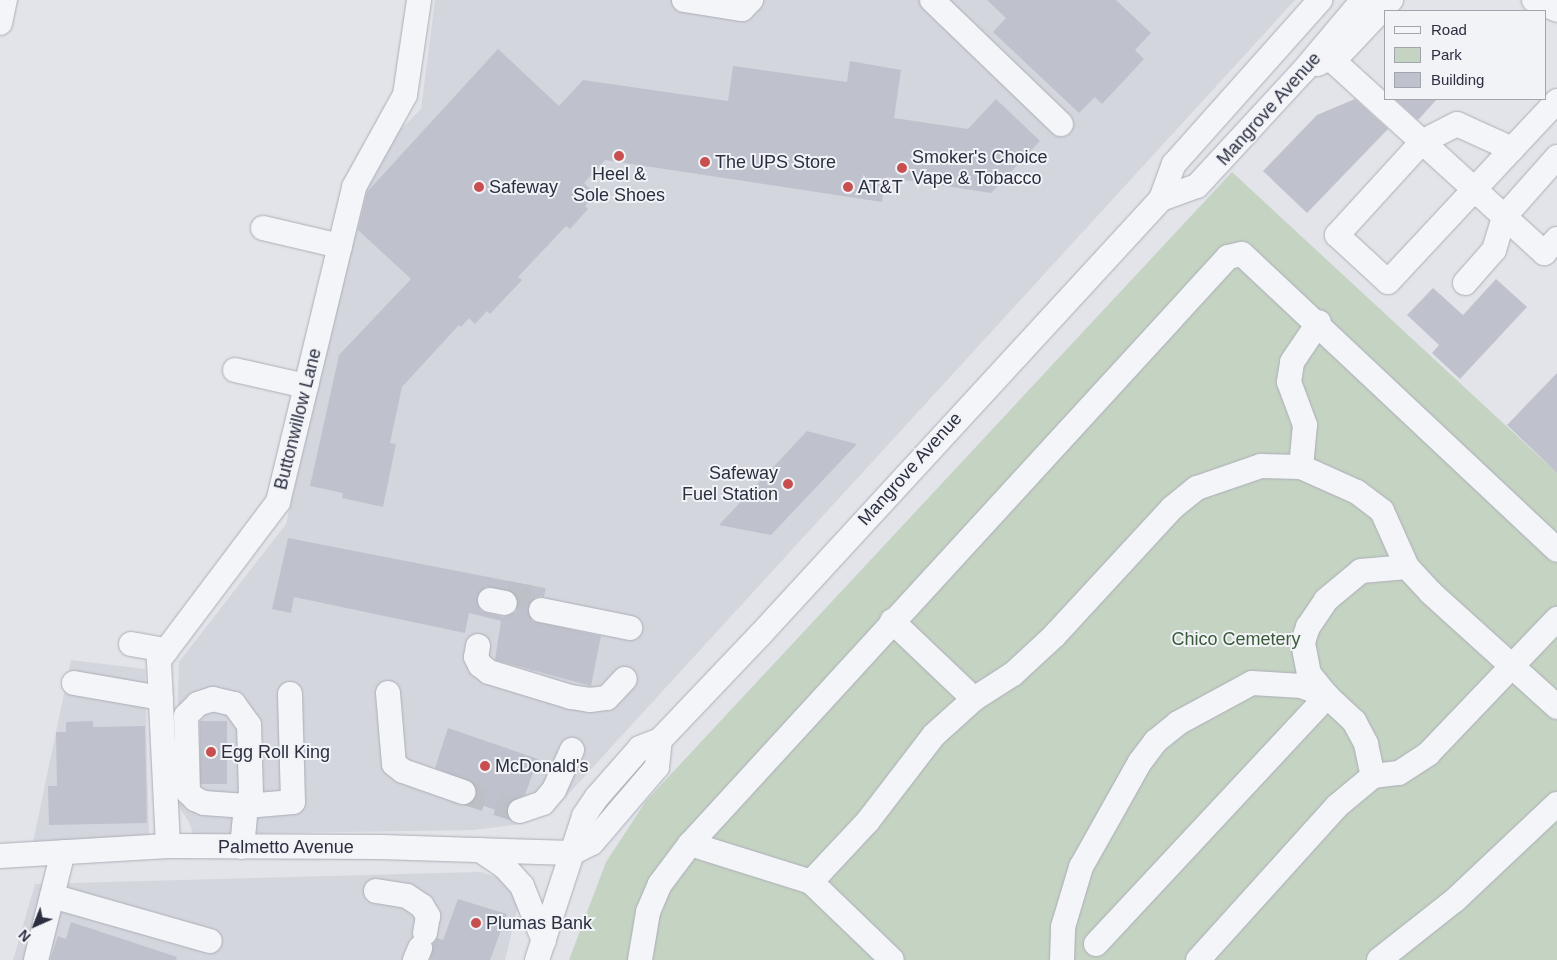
<!DOCTYPE html>
<style>
body{margin:0}
#map{position:relative;width:1557px;height:960px;overflow:hidden;background:#e2e4e9;font-family:Arial,sans-serif}
div>[style]{position:absolute}
[style*='--x']{left:calc(var(--x)*1px);top:calc(var(--y)*1px);width:calc(var(--w)*1px);rotate:calc(var(--a)*1deg)}
.built>*{inset:0;background:#d4d6de}
.green>*{inset:0;background:#c5d3c3}
.building>*{inset:0;background:#bfc2cc;transform-origin:0 0}
.minor-tunnel>*{height:24px;margin-top:-12px;transform-origin:0;background:repeating-linear-gradient(90deg,#bdc0c7 0 24px,transparent 0 36px)}
.roads{filter:drop-shadow(0 0 1px #abaeb6) drop-shadow(0 0 1px #abaeb6)}
.minor>*{height:24px;margin:-12px;padding:0 12px;transform-origin:12px;border-radius:12px;background:#f4f5f8}
.dots>*{width:14px;height:14px;translate:-50% -50%;box-sizing:border-box;border:2px solid #f1f3f7;border-radius:50%}
span{translate:-50% -50%;white-space:nowrap;text-align:center;line-height:1.15;-webkit-text-stroke:4px #f1f3f7;paint-order:stroke}
.street-label{font-size:18px;color:#2b2f40}
.poi-label{font-size:18px;color:#2b2f40}
.left{translate:0 -50%;text-align:left}
.right{translate:-100% -50%;text-align:right}
.park-label{font-size:18px;color:#3a5b39}
.legend{position:absolute;left:1384px;top:10px;width:162px;height:90px;box-sizing:border-box;background:#f1f3f7;border:1px solid #a2a5ae;margin:0;padding:6px 9px;list-style:none;font-size:15px;color:#2b2f40}
.legend li{display:flex;align-items:center;gap:10px;height:25px}
.legend b{width:25px;border:1px solid #a2a5ae}
.north{position:absolute;left:10px;top:900px;width:50px;height:50px;-webkit-text-stroke:4px #f1f3f7;paint-order:stroke;rotate:224deg;font-size:14px;font-weight:700;line-height:20px;text-align:center;color:#2b2f40}
.north::after{content:'';display:block;margin:auto;width:18px;height:22px;background:#2b2f40;clip-path:polygon(50% 0,100% 100%,50% 72%,0 100%)}
</style>
<div id="map">
<div class="built">
<div style="clip-path:polygon(435px 0,1295px 0,551px 813px,521px 824px,473px 830px,193px 834px,189px 822px,175px 801px,179px 662px,286px 524px,364px 192px,398px 132px,421px 109px)"></div>
<div style="clip-path:polygon(71px 660px,145px 669px,149px 834px,32px 847px)"></div>
<div style="clip-path:polygon(480px 872px,503px 879px,513px 890px,518px 906px,505px 960px,13px 960px,35px 884px)"></div>
</div>
<div class="green">
<div style="clip-path:polygon(1232px 172px,1557px 473px,1557px 960px,569px 960px,606px 862px,646px 801px)"></div>
</div>
<div class="building">
<div style="clip-path:polygon(987px 0,1116px 0,1151px 33px,1135px 50px,1144px 59px,1102px 104px,1095px 97px,1079px 113px,993px 32px,1006px 18px)"></div>
<div style="clip-path:polygon(498px 49px,559px 106px,583px 80px,728px 101px,733px 66px,847px 82px,850px 61px,901px 70px,894px 118px,968px 129px,996px 99px,1040px 141px,991px 193px,886px 177px,882px 202px,605px 160px,584px 183px,596px 194px,585px 206px,588px 209px,570px 229px,566px 226px,518px 277px,522px 280px,490px 314px,487px 311px,475px 324px,469px 318px,461px 327px,459px 325px,402px 387px,390px 443px,396px 444px,383px 507px,342px 498px,343px 493px,310px 486px,339px 355px,411px 279px,358px 230px,367px 192px)"></div>
<div style="clip-path:polygon(1355px 99px,1388px 129px,1307px 213px,1263px 171px,1317px 115px)"></div>
<div style="clip-path:polygon(1395px 99px,1437px 99px,1418px 120px)"></div>
<div style="clip-path:polygon(1496px 279px,1527px 307px,1460px 379px,1432px 353px,1439px 345px,1407px 315px,1433px 288px,1463px 315px)"></div>
<div style="clip-path:polygon(1557px 373px,1557px 473px,1507px 425px)"></div>
<div style="clip-path:polygon(807px 431px,857px 444px,771px 535px,719px 525px)"></div>
<div style="clip-path:polygon(evenodd,288px 538px,545px 588px,543px 596px,536px 597px,528px 607px,532px 621px,601px 636px,591px 686px,495px 660px,501px 621px,469px 613px,465px 633px,294px 597px,291px 613px,272px 609px,288px 538px,486px 587px,514px 592px,518px 599px,516px 612px,503px 617px,481px 611px,477px 597px,486px 587px)"></div>
<div style="clip-path:polygon(93px 721px,93px 727px,145px 726px,147px 823px,49px 825px,48px 786px,57px 786px,56px 732px,66px 732px,66px 722px)"></div>
<div style="left:200px;top:721px;width:27px;height:63px"></div>
<div style="clip-path:polygon(448px 728px,538px 759px,525px 795px,510px 802px,507px 814px,473px 802px,477px 790px,473px 783px,435px 768px)"></div>
<div style="clip-path:polygon(458px 899px,507px 914px,490px 960px,430px 960px,433px 944px,437px 938px,443px 940px)"></div>
<div style="clip-path:polygon(71px 922px,177px 957px,176px 960px,50px 960px,58px 936px,66px 939px)"></div>
</div>
<div class="minor-tunnel">
<div style="--x:507;--y:593;--w:37;--a:11"></div>
<div style="--x:463;--y:792;--w:60;--a:18.4"></div>
</div>
<div class="roads">
<div class="minor">
<div style="--x:684;--y:0;--w:59;--a:8.8"></div>
<div style="--x:742;--y:9;--w:13;--a:-45"></div>
<div style="--x:932;--y:0;--w:179;--a:43.9"></div>
<div style="--x:1534;--y:0;--w:25;--a:23"></div>
<div style="--x:0;--y:23;--w:24;--a:-78"></div>
<div style="--x:1330;--y:58;--w:290;--a:42.3"></div>
<div style="--x:1544;--y:253;--w:19;--a:-47"></div>
<div style="--x:1317;--y:64;--w:26;--a:-25"></div>
<div style="--x:1341;--y:53;--w:73;--a:-46.7"></div>
<div style="--x:1512;--y:149;--w:60;--a:-155.6"></div>
<div style="--x:1457;--y:124;--w:39;--a:153"></div>
<div style="--x:1422;--y:142;--w:126;--a:132.4"></div>
<div style="--x:1337;--y:235;--w:69;--a:42.7"></div>
<div style="--x:1388;--y:282;--w:182;--a:-47"></div>
<div style="--x:1512;--y:149;--w:66;--a:-46.8"></div>
<div style="--x:1161;--y:199;--w:38;--a:-20"></div>
<div style="--x:1197;--y:186;--w:158;--a:-47.3"></div>
<div style="--x:1304;--y:70;--w:92;--a:-49.9"></div>
<div style="--x:263;--y:228;--w:79;--a:13.2"></div>
<div style="--x:1465;--y:283;--w:44;--a:-48.7"></div>
<div style="--x:1494;--y:250;--w:34;--a:-73"></div>
<div style="--x:1504;--y:217;--w:80;--a:-48.5"></div>
<div style="--x:235;--y:370;--w:73;--a:12.7"></div>
<div style="--x:1301;--y:467;--w:42;--a:-84.6"></div>
<div style="--x:1305;--y:425;--w:46;--a:-110.4"></div>
<div style="--x:1289;--y:382;--w:20;--a:-81"></div>
<div style="--x:1292;--y:362;--w:48;--a:-56"></div>
<div style="--x:490;--y:600;--w:15;--a:11"></div>
<div style="--x:541;--y:610;--w:91;--a:11.4"></div>
<div style="--x:892;--y:621;--w:113;--a:43.6"></div>
<div style="--x:131;--y:644;--w:36;--a:10"></div>
<div style="--x:478;--y:646;--w:11;--a:100"></div>
<div style="--x:476;--y:657;--w:9;--a:63"></div>
<div style="--x:480;--y:665;--w:11;--a:38"></div>
<div style="--x:489;--y:672;--w:86;--a:17"></div>
<div style="--x:571;--y:697;--w:19;--a:9"></div>
<div style="--x:590;--y:700;--w:17;--a:-7"></div>
<div style="--x:607;--y:698;--w:26;--a:-47"></div>
<div style="--x:74;--y:683;--w:88;--a:9.8"></div>
<div style="--x:388;--y:693;--w:71;--a:85.2"></div>
<div style="--x:394;--y:764;--w:11;--a:38"></div>
<div style="--x:403;--y:771;--w:64;--a:19.3"></div>
<div style="--x:520;--y:811;--w:24;--a:-19"></div>
<div style="--x:543;--y:803;--w:17;--a:-50"></div>
<div style="--x:554;--y:790;--w:44;--a:-65.8"></div>
<div style="--x:690;--y:844;--w:127;--a:17.4"></div>
<div style="--x:811;--y:882;--w:112;--a:43.9"></div>
<div style="--x:168;--y:846;--w:186;--a:-92.8"></div>
<div style="--x:159;--y:660;--w:198;--a:-53"></div>
<div style="--x:278;--y:502;--w:324;--a:-76.4"></div>
<div style="--x:354;--y:187;--w:105;--a:-61"></div>
<div style="--x:405;--y:95;--w:96;--a:-81.6"></div>
<div style="--x:242;--y:847;--w:41;--a:-84.4"></div>
<div style="--x:246;--y:806;--w:12;--a:-66"></div>
<div style="--x:251;--y:795;--w:70;--a:-91.6"></div>
<div style="--x:249;--y:725;--w:26;--a:-126"></div>
<div style="--x:234;--y:704;--w:22;--a:-167"></div>
<div style="--x:213;--y:699;--w:16;--a:162"></div>
<div style="--x:198;--y:704;--w:17;--a:135"></div>
<div style="--x:186;--y:716;--w:76;--a:88.5"></div>
<div style="--x:188;--y:792;--w:10;--a:45"></div>
<div style="--x:195;--y:799;--w:10;--a:24"></div>
<div style="--x:204;--y:803;--w:42;--a:4.1"></div>
<div style="--x:246;--y:806;--w:47;--a:-4.9"></div>
<div style="--x:293;--y:802;--w:108;--a:-91.6"></div>
<div style="--x:480;--y:850;--w:29;--a:34"></div>
<div style="--x:504;--y:866;--w:27;--a:48"></div>
<div style="--x:522;--y:886;--w:59;--a:68.2"></div>
<div style="--x:0;--y:856;--w:168;--a:-3.4"></div>
<div style="--x:168;--y:846;--w:213;--a:0.3"></div>
<div style="--x:381;--y:847;--w:191;--a:1.8"></div>
<div style="--x:572;--y:853;--w:22;--a:-27"></div>
<div style="--x:592;--y:843;--w:100;--a:-49.5"></div>
<div style="--x:657;--y:767;--w:27;--a:-84"></div>
<div style="--x:811;--y:882;--w:83;--a:-46.9"></div>
<div style="--x:868;--y:821;--w:108;--a:-52.5"></div>
<div style="--x:934;--y:735;--w:54;--a:-42"></div>
<div style="--x:974;--y:699;--w:46;--a:-32.7"></div>
<div style="--x:1013;--y:674;--w:56;--a:-42.8"></div>
<div style="--x:1054;--y:636;--w:174;--a:-47.3"></div>
<div style="--x:1172;--y:508;--w:32;--a:-39"></div>
<div style="--x:1197;--y:488;--w:68;--a:-19"></div>
<div style="--x:1261;--y:466;--w:40;--a:1.4"></div>
<div style="--x:1301;--y:467;--w:61;--a:24.1"></div>
<div style="--x:1357;--y:492;--w:31;--a:37"></div>
<div style="--x:1382;--y:511;--w:61;--a:65.9"></div>
<div style="--x:1407;--y:567;--w:35;--a:47"></div>
<div style="--x:1431;--y:593;--w:170;--a:42.1"></div>
<div style="--x:376;--y:891;--w:31;--a:9"></div>
<div style="--x:407;--y:896;--w:18;--a:34"></div>
<div style="--x:422;--y:906;--w:12;--a:59"></div>
<div style="--x:428;--y:916;--w:17;--a:100"></div>
<div style="--x:52;--y:896;--w:164;--a:15.9"></div>
<div style="--x:1096;--y:944;--w:339;--a:-47"></div>
<div style="--x:1327;--y:696;--w:28;--a:-129"></div>
<div style="--x:1309;--y:674;--w:33;--a:-101"></div>
<div style="--x:1303;--y:642;--w:16;--a:-72"></div>
<div style="--x:1308;--y:627;--w:32;--a:-56"></div>
<div style="--x:1326;--y:600;--w:45;--a:-39.6"></div>
<div style="--x:1361;--y:571;--w:46;--a:-5"></div>
<div style="--x:36;--y:960;--w:111;--a:-76"></div>
<div style="--x:415;--y:960;--w:13;--a:-67"></div>
<div style="--x:537;--y:960;--w:151;--a:-71.9"></div>
<div style="--x:584;--y:816;--w:23;--a:-56"></div>
<div style="--x:597;--y:797;--w:65;--a:-48.7"></div>
<div style="--x:640;--y:748;--w:22;--a:-22"></div>
<div style="--x:660;--y:740;--w:145;--a:-46.4"></div>
<div style="--x:760;--y:635;--w:592;--a:-47.39"></div>
<div style="--x:1161;--y:199;--w:37;--a:-70"></div>
<div style="--x:1174;--y:164;--w:220;--a:-48.3"></div>
<div style="--x:640;--y:960;--w:49;--a:-80.5"></div>
<div style="--x:648;--y:912;--w:30;--a:-67"></div>
<div style="--x:660;--y:884;--w:50;--a:-53.1"></div>
<div style="--x:690;--y:844;--w:796;--a:-47.49"></div>
<div style="--x:1228;--y:257;--w:14;--a:-12"></div>
<div style="--x:1242;--y:254;--w:432;--a:43.2"></div>
<div style="--x:1062;--y:960;--w:33;--a:-88"></div>
<div style="--x:1063;--y:927;--w:63;--a:-73.3"></div>
<div style="--x:1081;--y:867;--w:120;--a:-60.7"></div>
<div style="--x:1140;--y:762;--w:26;--a:-53"></div>
<div style="--x:1156;--y:741;--w:28;--a:-39"></div>
<div style="--x:1178;--y:723;--w:84;--a:-28.4"></div>
<div style="--x:1252;--y:683;--w:50;--a:3.4"></div>
<div style="--x:1302;--y:686;--w:27;--a:22"></div>
<div style="--x:1327;--y:696;--w:37;--a:43"></div>
<div style="--x:1354;--y:721;--w:26;--a:62"></div>
<div style="--x:1366;--y:744;--w:33;--a:78"></div>
<div style="--x:1198;--y:960;--w:207;--a:-47.9"></div>
<div style="--x:1337;--y:806;--w:47;--a:-39.8"></div>
<div style="--x:1373;--y:776;--w:26;--a:-7"></div>
<div style="--x:1399;--y:773;--w:35;--a:-33"></div>
<div style="--x:1428;--y:754;--w:187;--a:-46.3"></div>
<div style="--x:1379;--y:960;--w:97;--a:-38.3"></div>
<div style="--x:1455;--y:900;--w:140;--a:-43.3"></div>
</div>
</div>
<div class="dots">
<div style="left:619px;top:156px;background:#c74f4f"></div>
<div style="left:705px;top:162px;background:#c74f4f"></div>
<div style="left:902px;top:168px;background:#c74f4f"></div>
<div style="left:479px;top:187px;background:#c74f4f"></div>
<div style="left:848px;top:187px;background:#c74f4f"></div>
<div style="left:788px;top:484px;background:#c74f4f"></div>
<div style="left:211px;top:752px;background:#c74f4f"></div>
<div style="left:485px;top:766px;background:#c74f4f"></div>
<div style="left:476px;top:923px;background:#c74f4f"></div>
</div>
<div class="street-label">
<span style="left:1269px;top:109px;rotate:-48deg">Mangrove Avenue</span>
<span style="left:298px;top:419px;rotate:-76deg">Buttonwillow Lane</span>
<span style="left:910px;top:469px;rotate:-48deg">Mangrove Avenue</span>
<span style="left:286px;top:847px">Palmetto Avenue</span>
</div>
<div class="poi-label">
<span class="left" style="left:912px;top:168px">Smoker's Choice<br>Vape &amp; Tobacco</span>
<span class="left" style="left:715px;top:162px">The UPS Store</span>
<span style="left:619px;top:185px">Heel &amp;<br>Sole Shoes</span>
<span class="left" style="left:489px;top:187px">Safeway</span>
<span class="left" style="left:858px;top:187px">AT&amp;T</span>
<span class="right" style="left:778px;top:484px">Safeway<br>Fuel Station</span>
<span class="left" style="left:221px;top:752px">Egg Roll King</span>
<span class="left" style="left:495px;top:766px">McDonald's</span>
<span class="left" style="left:486px;top:923px">Plumas Bank</span>
</div>
<div class="park-label">
<span style="left:1236px;top:639px">Chico Cemetery</span>
</div>
<ul class="legend">
<li><b style="height:6px;background:#f4f5f8"></b>Road</li>
<li><b style="height:14px;background:#c5d3c3"></b>Park</li>
<li><b style="height:14px;background:#bfc2cc"></b>Building</li>
</ul>
<div class="north">N</div>
</div>
